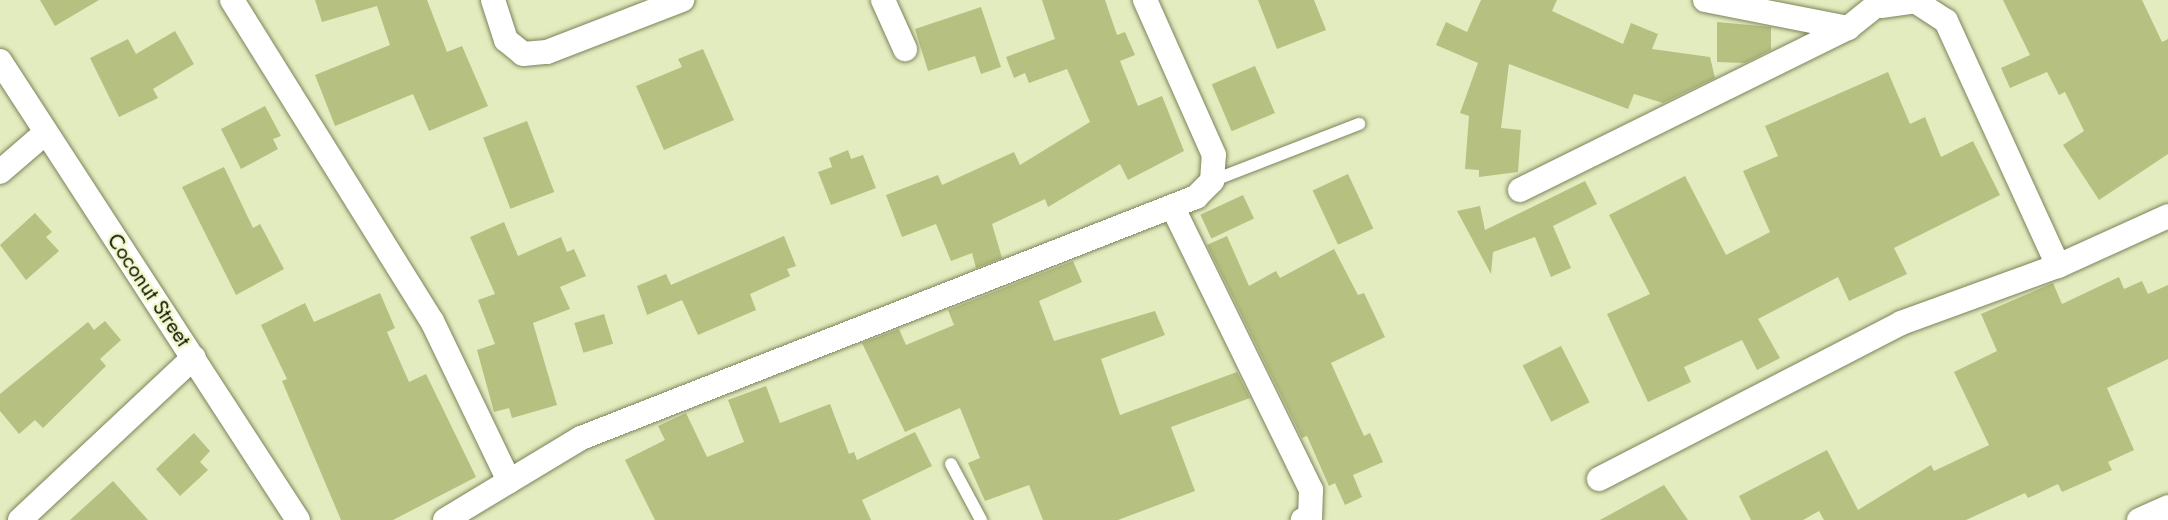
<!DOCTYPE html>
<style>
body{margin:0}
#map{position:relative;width:2168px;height:520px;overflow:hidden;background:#e3ecbf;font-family:Jost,sans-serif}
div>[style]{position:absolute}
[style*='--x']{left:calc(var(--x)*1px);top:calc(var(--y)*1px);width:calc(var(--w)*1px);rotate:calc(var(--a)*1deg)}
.building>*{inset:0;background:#b5c081;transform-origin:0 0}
.roads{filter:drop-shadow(0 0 2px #7c835a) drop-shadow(0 0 2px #7c835a)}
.service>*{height:12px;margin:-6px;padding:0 6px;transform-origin:6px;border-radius:6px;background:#fff}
.minor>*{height:24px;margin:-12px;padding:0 12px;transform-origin:12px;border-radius:12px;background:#fff}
span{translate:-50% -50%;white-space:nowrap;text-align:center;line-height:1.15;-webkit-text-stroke:5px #f1f9cc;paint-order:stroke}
.street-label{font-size:21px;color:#101304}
</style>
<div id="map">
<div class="building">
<div style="clip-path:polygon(40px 0,99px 0,55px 26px)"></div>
<div style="clip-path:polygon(315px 0,427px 0,447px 52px,462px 46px,488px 106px,429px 131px,413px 94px,335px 126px,315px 75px,390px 45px,377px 6px,322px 22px)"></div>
<div style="clip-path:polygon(1042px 0,1105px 0,1117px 35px,1125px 32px,1135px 55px,1120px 61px,1138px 106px,1162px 96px,1184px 151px,1128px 180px,1120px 164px,1048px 207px,1045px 199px,992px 224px,1002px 258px,976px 268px,972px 253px,951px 261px,936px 224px,902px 237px,886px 195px,938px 175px,942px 185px,1014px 152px,1020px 165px,1090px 122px,1067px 69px,1029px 83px,1025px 73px,1014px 78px,1006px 57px,1055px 39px)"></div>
<div style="clip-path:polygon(1258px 0,1314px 0,1326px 30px,1277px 49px)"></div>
<div style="clip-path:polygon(1481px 0,1557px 0,1552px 11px,1623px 44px,1631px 23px,1658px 34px,1652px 49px,1710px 57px,1715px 78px,1663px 103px,1634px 94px,1628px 109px,1509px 64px,1501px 128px,1521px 130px,1518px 172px,1479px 177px,1479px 170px,1465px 169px,1469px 116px,1460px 113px,1478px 63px,1436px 45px,1446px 22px,1467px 32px)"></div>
<div style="clip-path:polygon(2003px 0,2142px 0,2162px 42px,2168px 39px,2168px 154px,2099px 200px,2063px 145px,2084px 131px,2065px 92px,2059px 95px,2047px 72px,2010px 88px,2001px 68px,2030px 55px)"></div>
<div style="clip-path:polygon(981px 7px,1001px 67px,981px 74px,975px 56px,928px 71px,915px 29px)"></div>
<div style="clip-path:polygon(1717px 22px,1771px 27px,1771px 50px,1745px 63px,1717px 62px)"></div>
<div style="clip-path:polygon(175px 31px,194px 64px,153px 89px,158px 98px,119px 117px,90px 58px,128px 39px,136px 54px)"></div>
<div style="clip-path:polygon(703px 49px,734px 120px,664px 150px,636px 86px,682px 67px,678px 59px)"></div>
<div style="left:1255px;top:66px;width:51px;height:47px;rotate:67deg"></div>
<div style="clip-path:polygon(1888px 72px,1910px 124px,1925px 117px,1941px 157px,1973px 141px,2000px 195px,1894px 248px,1907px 274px,1849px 301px,1838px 277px,1758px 319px,1780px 358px,1757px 370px,1742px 340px,1684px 367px,1691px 382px,1648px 402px,1607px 314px,1650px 294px,1609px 215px,1685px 176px,1726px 255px,1770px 232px,1743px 171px,1778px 156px,1765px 126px)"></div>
<div style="clip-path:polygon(265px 106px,281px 136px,273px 139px,278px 149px,241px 169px,221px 129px)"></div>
<div style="left:527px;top:121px;width:76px;height:47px;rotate:69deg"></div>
<div style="clip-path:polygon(848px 150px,851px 159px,863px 155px,876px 188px,831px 205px,818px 172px,832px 167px,829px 158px)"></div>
<div style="clip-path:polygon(224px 167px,253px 228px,260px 224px,284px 269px,236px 295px,182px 187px)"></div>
<div style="left:1348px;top:174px;width:60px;height:39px;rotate:65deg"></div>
<div style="clip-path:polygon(1585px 181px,1597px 204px,1553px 226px,1571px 268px,1551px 277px,1535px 237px,1493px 252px,1491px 274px,1457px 211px,1480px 206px,1485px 230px)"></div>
<div style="left:1243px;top:195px;width:26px;height:47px;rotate:65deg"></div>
<div style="clip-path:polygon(35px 213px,52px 232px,46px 237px,59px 251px,26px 280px,0 245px)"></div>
<div style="clip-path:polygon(504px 222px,518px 256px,561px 237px,567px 252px,574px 249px,586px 276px,560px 287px,570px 309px,533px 323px,557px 405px,512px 418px,509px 408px,494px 412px,477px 350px,495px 344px,478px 300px,495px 294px,470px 237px)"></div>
<div style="clip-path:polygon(784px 236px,796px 266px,787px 269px,790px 276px,750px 294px,756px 310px,698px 335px,682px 300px,647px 315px,637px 286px,666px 274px,671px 285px)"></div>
<div style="clip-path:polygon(1227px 236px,1249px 286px,1276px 271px,1280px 278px,1334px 249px,1358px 295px,1364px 293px,1385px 337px,1331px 363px,1364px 436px,1370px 433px,1383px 462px,1353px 475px,1362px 497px,1345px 505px,1335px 483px,1329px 486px,1307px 436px,1302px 438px,1207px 245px)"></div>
<div style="clip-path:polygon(1073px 261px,1082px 282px,1039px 301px,1054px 341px,1155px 311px,1165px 335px,1101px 359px,1120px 415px,1237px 372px,1250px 398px,1171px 427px,1195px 491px,1118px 520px,1043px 520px,1029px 485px,985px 501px,968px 463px,980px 458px,960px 408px,905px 432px,862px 343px,899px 329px,906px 345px,954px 325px,948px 310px)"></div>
<div style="clip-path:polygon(2119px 277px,2124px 289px,2142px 281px,2148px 294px,2168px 285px,2168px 359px,2107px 388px,2134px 450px,2108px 462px,2112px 470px,2062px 492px,2058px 484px,2028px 498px,2025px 493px,1966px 520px,1824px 520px,1819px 511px,1803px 520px,1751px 520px,1739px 496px,1827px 450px,1858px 510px,1931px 465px,1934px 471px,1989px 445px,1954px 372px,1997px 351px,1981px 314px,2053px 283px,2062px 304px)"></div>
<div style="clip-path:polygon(380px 293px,395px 328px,387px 332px,409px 382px,426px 374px,476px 477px,393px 520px,341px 520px,282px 381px,287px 379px,261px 325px,305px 303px,314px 322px)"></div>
<div style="left:604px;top:314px;width:31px;height:31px;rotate:73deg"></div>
<div style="clip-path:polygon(105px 321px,121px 340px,100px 359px,106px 366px,43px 428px,35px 420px,19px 434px,0 411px,0 394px,88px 322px,94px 330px)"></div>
<div style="left:1561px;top:346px;width:63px;height:43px;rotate:63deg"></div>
<div style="clip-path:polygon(766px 386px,780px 423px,830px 404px,849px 454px,854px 452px,857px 460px,915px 432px,932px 466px,862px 500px,871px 520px,655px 520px,625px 460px,665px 440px,658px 426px,686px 413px,707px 457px,744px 442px,728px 400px)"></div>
<div style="clip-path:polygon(194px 433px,210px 451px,200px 462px,208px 470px,180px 496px,156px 469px)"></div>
<div style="clip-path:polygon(113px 481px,148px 520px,70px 520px)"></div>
<div style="clip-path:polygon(1664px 485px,1688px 520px,1600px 520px)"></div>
</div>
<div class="roads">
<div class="service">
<div style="--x:1212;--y:181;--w:158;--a:-21.2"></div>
<div style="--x:951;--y:464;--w:64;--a:61.8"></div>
</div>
<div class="minor">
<div style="--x:232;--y:0;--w:378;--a:58.1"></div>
<div style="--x:432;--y:321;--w:178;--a:64.3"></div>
<div style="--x:493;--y:0;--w:42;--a:72"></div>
<div style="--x:506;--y:40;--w:22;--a:39"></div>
<div style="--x:523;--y:54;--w:24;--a:-5"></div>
<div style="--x:547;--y:52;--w:145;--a:-21.1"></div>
<div style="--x:883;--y:0;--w:54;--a:65.8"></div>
<div style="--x:1705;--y:0;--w:146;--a:11.1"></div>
<div style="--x:1881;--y:6;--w:34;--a:-8"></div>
<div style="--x:1915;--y:1;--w:37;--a:33"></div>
<div style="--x:1946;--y:21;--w:269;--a:65.4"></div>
<div style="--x:0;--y:61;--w:547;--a:57.01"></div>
<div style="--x:0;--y:172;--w:58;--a:-40.8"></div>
<div style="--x:1520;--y:190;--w:366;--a:-26.3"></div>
<div style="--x:1848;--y:28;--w:45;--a:-38.7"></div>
<div style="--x:1173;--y:208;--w:314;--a:63.9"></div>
<div style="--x:1311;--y:490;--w:27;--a:92"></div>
<div style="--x:1310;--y:517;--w:8;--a:157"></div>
<div style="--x:1599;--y:479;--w:340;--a:-27.3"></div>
<div style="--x:1901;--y:323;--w:167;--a:-20"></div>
<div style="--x:2058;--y:266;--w:121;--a:-24.4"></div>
<div style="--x:20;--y:520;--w:238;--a:-43.1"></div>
<div style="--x:445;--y:520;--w:159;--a:-31.1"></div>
<div style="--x:581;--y:438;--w:661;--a:-21.4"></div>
<div style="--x:1196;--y:197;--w:23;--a:-45"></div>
<div style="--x:1212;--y:181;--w:26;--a:-86"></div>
<div style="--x:1214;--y:155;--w:170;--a:-114"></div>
<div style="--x:2139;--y:520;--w:32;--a:-24"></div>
</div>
</div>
<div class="street-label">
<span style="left:149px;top:290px;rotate:56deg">Coconut Street</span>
</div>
</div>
